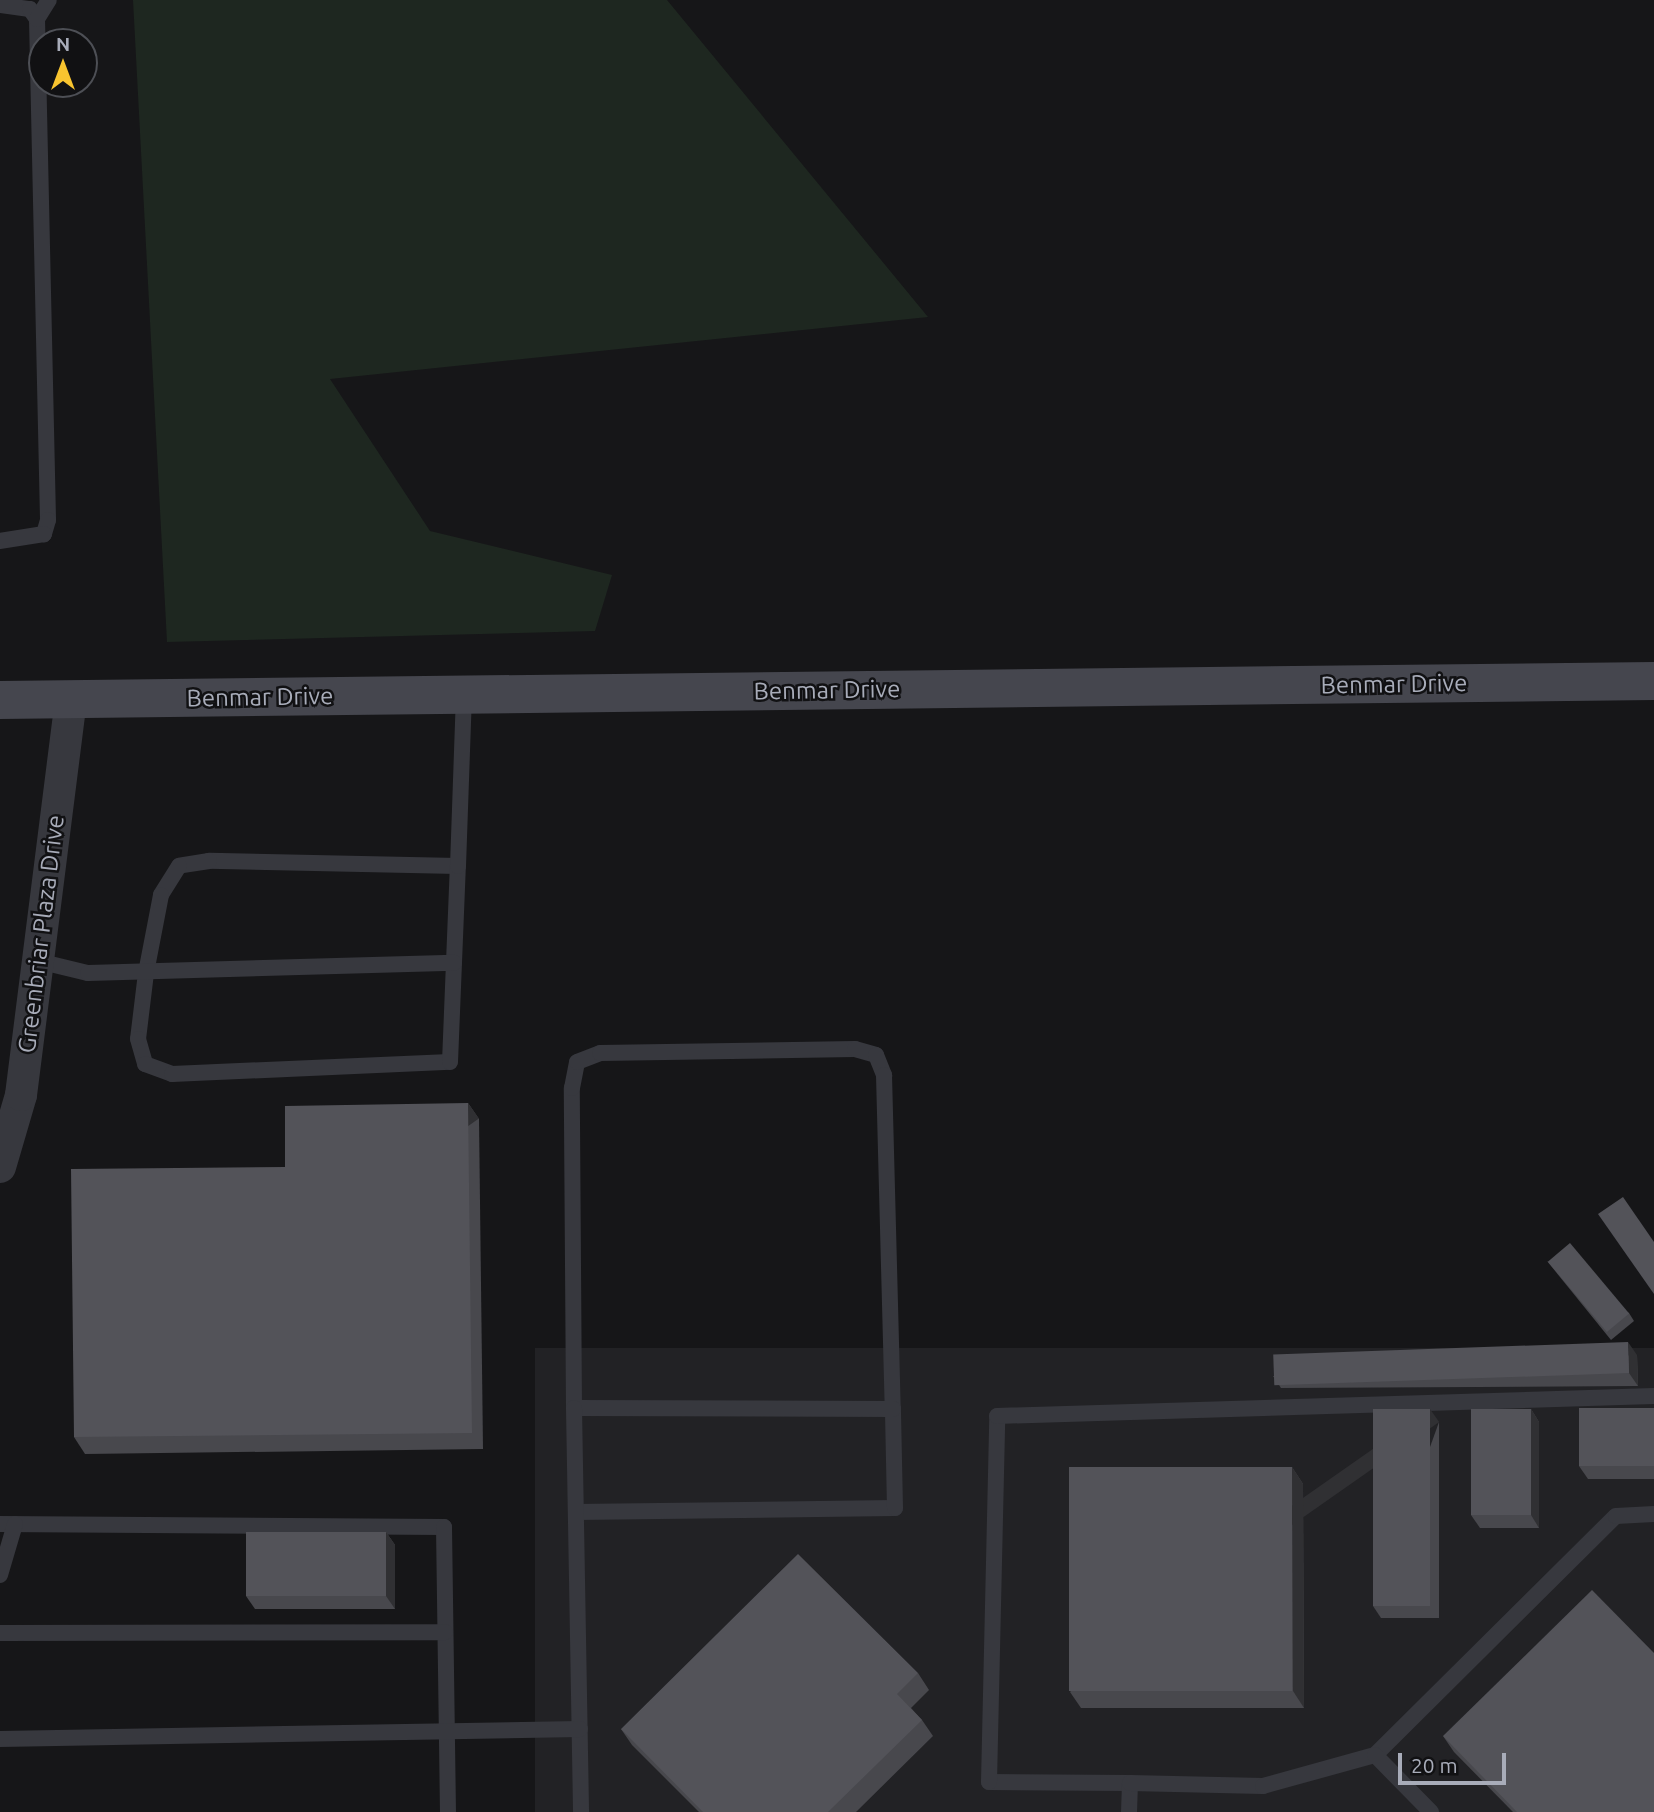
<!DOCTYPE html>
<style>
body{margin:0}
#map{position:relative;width:1654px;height:1812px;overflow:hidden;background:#161618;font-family:Ubuntu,sans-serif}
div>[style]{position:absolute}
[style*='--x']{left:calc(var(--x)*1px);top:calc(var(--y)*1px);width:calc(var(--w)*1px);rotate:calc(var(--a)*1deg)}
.built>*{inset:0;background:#222225;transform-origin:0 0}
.green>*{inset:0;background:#1e2720}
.lane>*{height:16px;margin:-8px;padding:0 8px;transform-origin:8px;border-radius:8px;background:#37383e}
.street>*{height:32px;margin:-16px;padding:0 16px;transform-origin:16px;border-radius:16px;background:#37383e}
.secondary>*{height:38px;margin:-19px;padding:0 19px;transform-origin:19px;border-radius:19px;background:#45464e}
.wall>*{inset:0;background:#48484d}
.shaded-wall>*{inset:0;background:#303033;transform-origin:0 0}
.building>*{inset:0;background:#535359;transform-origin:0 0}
span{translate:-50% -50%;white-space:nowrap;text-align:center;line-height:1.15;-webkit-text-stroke:5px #111113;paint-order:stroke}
.street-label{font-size:24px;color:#a8acb9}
.north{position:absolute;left:28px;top:28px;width:70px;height:70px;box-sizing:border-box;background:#111113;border:2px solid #4d4f55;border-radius:50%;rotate:0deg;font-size:19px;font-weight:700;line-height:28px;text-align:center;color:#a8acb9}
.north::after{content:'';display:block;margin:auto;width:24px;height:32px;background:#f8c42f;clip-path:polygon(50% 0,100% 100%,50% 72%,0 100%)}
.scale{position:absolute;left:1398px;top:1753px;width:108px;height:32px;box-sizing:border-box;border:4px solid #a8acb9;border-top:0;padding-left:9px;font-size:21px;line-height:24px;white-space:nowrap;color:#a8acb9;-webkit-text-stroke:5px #111113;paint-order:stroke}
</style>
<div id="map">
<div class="built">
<div style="left:1654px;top:1348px;width:464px;height:1119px;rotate:90deg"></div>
</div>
<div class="green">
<div style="clip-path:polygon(133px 0,667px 0,928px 317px,330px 379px,430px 531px,612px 575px,595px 631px,167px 642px)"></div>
</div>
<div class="lane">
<div style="--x:0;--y:5;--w:30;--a:8"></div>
<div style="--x:30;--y:9;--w:12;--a:55"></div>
<div style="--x:37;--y:19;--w:501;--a:88.74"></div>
<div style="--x:48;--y:520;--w:15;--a:106"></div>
<div style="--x:44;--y:534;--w:45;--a:171"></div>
<div style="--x:37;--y:19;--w:22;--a:-58"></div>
<div style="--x:458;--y:866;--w:249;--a:-178.8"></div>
<div style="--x:209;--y:861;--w:30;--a:171"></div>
<div style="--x:179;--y:866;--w:34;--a:122"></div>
<div style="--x:161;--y:895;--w:79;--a:100.9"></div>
<div style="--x:146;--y:973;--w:66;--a:96.9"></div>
<div style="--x:138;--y:1039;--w:26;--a:74"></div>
<div style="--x:145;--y:1064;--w:29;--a:20"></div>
<div style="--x:172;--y:1074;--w:278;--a:-2.5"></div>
<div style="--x:450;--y:1062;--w:196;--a:-87.7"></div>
<div style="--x:458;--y:866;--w:171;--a:-88"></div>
<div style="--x:38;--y:961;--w:51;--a:13.5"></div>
<div style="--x:88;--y:973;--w:366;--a:-1.6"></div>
<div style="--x:574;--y:1408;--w:320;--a:-90.4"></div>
<div style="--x:572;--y:1088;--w:26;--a:-79"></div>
<div style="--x:577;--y:1062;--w:25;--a:-21"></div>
<div style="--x:600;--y:1053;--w:255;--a:-0.9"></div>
<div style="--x:855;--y:1049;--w:22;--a:16"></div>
<div style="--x:876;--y:1055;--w:22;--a:68"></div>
<div style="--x:884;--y:1075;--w:334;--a:88.5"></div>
<div style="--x:576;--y:1512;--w:319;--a:-0.7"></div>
<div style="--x:895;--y:1508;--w:99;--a:-91.2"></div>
<div style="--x:893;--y:1409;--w:319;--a:-179.8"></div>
<div style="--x:574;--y:1408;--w:404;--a:89"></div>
<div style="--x:0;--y:1524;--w:444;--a:0.4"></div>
<div style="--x:444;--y:1527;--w:285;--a:89.2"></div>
<div style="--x:0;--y:1575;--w:53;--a:-73.6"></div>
<div style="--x:0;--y:1633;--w:445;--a:-0.1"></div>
<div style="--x:0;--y:1739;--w:580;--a:-0.99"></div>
<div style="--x:1375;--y:1755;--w:339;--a:-44.8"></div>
<div style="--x:1616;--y:1516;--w:38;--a:-3"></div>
<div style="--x:1130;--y:1783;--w:141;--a:-179.6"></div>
<div style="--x:989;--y:1782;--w:366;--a:-88.7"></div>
<div style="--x:997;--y:1416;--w:657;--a:-1.74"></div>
<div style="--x:1129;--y:1812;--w:29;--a:-88"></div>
<div style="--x:1130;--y:1783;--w:133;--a:1.3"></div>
<div style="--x:1263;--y:1786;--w:116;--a:-15.5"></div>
<div style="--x:1375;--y:1755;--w:80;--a:45.5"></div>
</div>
<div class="street">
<div style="--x:0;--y:1167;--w:75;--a:-73.7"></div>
<div style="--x:21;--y:1095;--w:399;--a:-82.8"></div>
</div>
<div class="secondary">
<div style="--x:0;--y:700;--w:1654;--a:-0.66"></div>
</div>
<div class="wall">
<div style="clip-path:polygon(468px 1103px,479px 1119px,483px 1449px,85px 1454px,74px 1437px,285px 1167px)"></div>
<div style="clip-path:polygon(1547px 1261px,1629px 1313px,1634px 1321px,1611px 1340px)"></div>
<div style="clip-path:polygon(1637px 1355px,1638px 1386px,1281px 1388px,1273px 1376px)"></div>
<div style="clip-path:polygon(1654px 1408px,1654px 1479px,1588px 1479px,1579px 1466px)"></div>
<div style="clip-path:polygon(1531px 1409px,1539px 1422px,1539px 1528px,1480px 1528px,1471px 1515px)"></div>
<div style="clip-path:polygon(1439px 1422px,1439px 1618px,1381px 1618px,1373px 1606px)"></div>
<div style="clip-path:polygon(1292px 1467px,1303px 1484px,1304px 1708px,1081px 1708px,1070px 1692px)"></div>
<div style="clip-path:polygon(386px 1532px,395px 1545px,395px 1609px,255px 1609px,246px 1596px)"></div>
<div style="clip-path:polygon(918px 1673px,929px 1690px,911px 1708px,922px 1720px,933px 1736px,856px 1812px,699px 1812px,632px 1745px,621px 1729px)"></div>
<div style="clip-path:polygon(1443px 1736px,1654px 1812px,1513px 1812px,1454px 1752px)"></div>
</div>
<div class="shaded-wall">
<div style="left:468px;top:1103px;width:19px;height:330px;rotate:55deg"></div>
<div style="clip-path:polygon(1628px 1342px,1637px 1355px,1638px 1386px,1629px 1373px)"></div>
<div style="left:1430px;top:1409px;width:16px;height:197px;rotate:55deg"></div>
<div style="clip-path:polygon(1531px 1409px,1539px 1422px,1539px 1528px,1531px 1515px)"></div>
<div style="clip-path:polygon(1292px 1467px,1303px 1484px,1304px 1708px,1293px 1691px)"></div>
<div style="clip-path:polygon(386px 1532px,395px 1545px,395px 1609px,386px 1596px)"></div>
</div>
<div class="building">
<div style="clip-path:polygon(468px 1103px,472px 1433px,74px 1437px,71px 1169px,285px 1167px,285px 1106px)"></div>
<div style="clip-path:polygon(1623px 1197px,1654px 1242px,1654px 1294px,1598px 1214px)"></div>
<div style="left:1570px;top:1243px;width:92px;height:29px;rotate:50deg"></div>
<div style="left:1628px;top:1342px;width:31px;height:355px;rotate:88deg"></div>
<div style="left:1579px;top:1408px;width:75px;height:58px"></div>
<div style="left:1373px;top:1409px;width:57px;height:197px"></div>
<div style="left:1471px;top:1409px;width:60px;height:106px"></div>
<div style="left:1292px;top:1467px;width:224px;height:223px;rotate:90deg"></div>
<div style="left:246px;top:1532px;width:140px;height:64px"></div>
<div style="clip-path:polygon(798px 1554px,918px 1673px,897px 1694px,922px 1720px,828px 1812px,703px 1812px,621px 1729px)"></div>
<div style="clip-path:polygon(1592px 1590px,1654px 1653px,1654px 1812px,1517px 1812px,1443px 1736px)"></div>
</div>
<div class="street-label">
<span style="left:1394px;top:684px;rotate:-1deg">Benmar Drive</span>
<span style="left:827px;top:690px;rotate:-1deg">Benmar Drive</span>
<span style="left:260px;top:697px;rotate:-1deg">Benmar Drive</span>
<span style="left:41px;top:934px;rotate:-83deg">Greenbriar Plaza Drive</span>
</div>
<div class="north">N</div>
<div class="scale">20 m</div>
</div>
